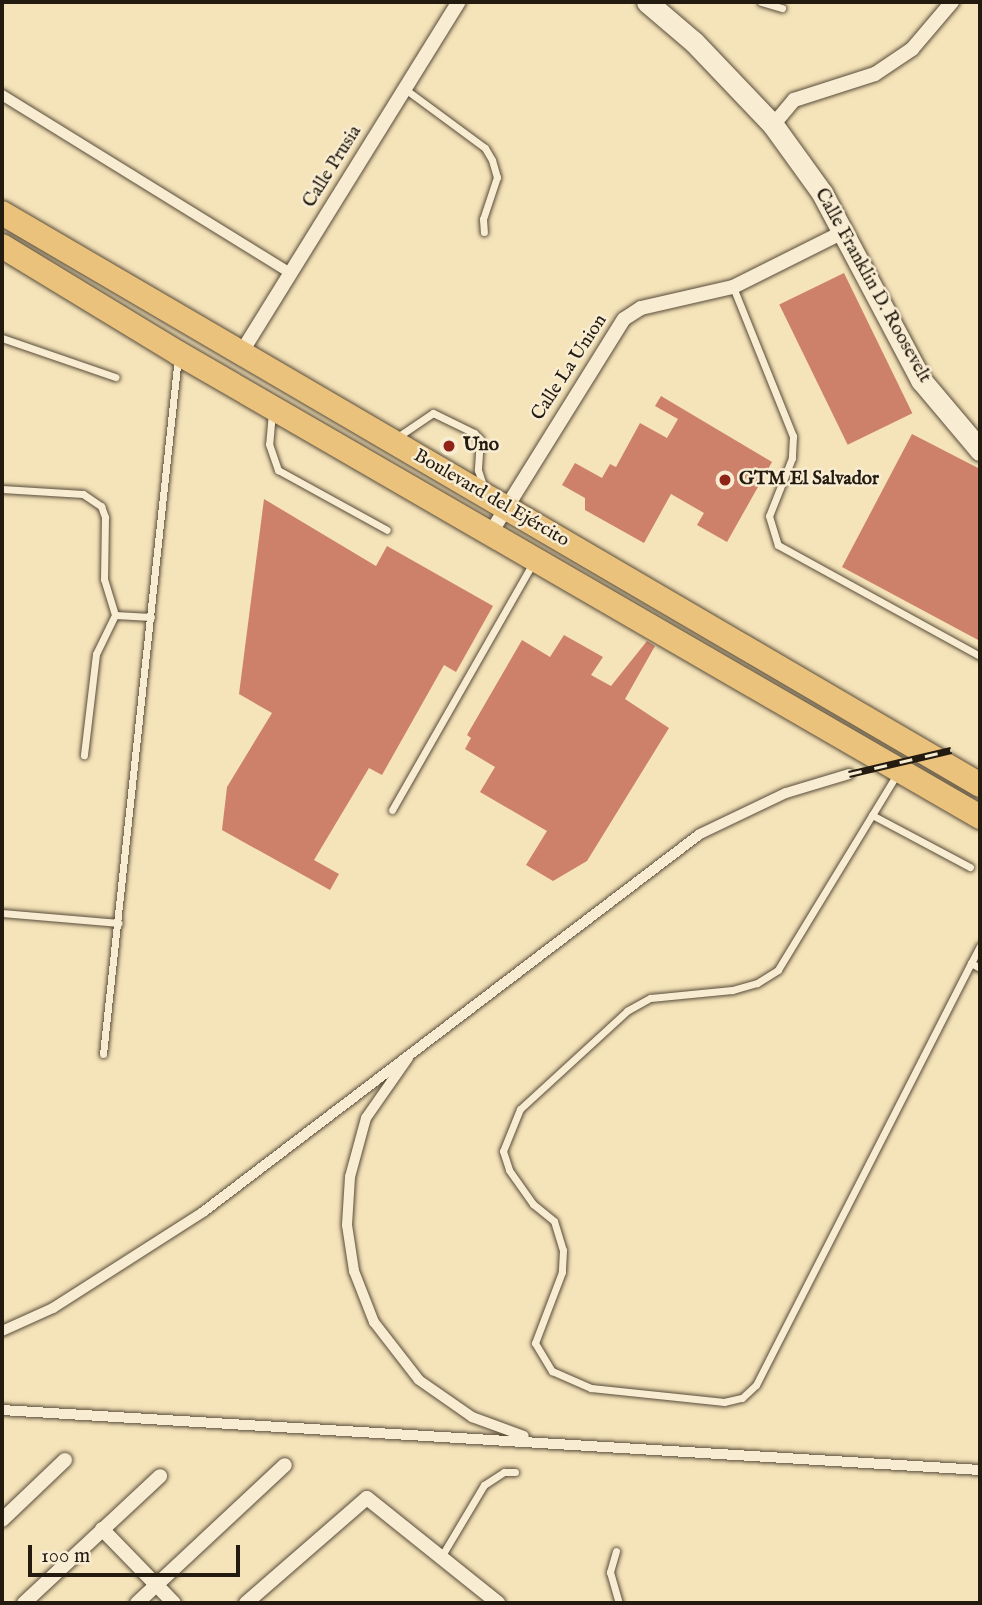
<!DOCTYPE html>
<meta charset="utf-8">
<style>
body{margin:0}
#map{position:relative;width:982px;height:1605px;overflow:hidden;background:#f5e3b9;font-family:"IM FELL English",serif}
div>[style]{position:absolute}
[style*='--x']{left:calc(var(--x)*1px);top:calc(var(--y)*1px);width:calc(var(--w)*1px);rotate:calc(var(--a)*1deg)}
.building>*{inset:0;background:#cd816a;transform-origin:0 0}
.roads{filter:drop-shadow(0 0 2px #584c3a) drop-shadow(0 0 2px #584c3a)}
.service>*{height:7px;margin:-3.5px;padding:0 3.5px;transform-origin:3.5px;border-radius:3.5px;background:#f8edd2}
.pedestrian>*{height:10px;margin:-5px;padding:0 5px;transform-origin:5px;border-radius:5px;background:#f8edd2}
.minor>*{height:14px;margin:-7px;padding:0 7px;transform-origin:7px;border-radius:7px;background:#f8edd2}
.secondary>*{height:21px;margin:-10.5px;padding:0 10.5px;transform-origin:10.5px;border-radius:10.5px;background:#f8edd2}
.trunk>*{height:24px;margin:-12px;padding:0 12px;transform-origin:12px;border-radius:12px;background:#eac27c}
.rail>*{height:7px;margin-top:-3.5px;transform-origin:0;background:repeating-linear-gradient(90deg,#f8edd2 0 13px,#231a10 0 26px);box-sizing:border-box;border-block:2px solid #231a10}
.dots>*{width:19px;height:19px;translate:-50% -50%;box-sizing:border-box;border:4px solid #f8edd2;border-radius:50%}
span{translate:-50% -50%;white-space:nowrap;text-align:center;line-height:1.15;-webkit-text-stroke:5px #f8edd2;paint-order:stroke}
.street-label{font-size:19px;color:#231a10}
.poi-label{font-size:19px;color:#231a10;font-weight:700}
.left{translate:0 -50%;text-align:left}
.frame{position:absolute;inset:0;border:4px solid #231a10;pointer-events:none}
.scale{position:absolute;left:28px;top:1545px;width:212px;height:32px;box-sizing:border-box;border:4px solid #231a10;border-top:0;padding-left:9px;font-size:21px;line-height:24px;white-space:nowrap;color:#231a10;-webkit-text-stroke:5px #f8edd2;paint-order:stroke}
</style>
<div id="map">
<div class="building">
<div style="left:844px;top:273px;width:156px;height:72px;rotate:64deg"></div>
<div style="clip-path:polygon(661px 396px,772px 462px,727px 542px,697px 525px,704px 513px,671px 494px,644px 543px,585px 510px,585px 498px,562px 485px,575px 463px,602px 478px,610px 464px,616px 467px,640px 423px,667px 438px,678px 419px,655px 406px)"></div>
<div style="clip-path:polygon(912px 434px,980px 469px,980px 641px,842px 567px)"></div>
<div style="clip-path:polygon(264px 499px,376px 566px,387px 546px,493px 606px,456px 672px,444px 665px,382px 775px,369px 768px,314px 860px,339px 874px,330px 890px,222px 830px,227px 787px,272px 713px,239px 694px)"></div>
<div style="clip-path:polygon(564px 635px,603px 657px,591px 675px,611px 686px,647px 641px,655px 646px,625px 699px,669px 728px,587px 861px,553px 881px,526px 865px,547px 831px,480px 792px,495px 767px,465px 749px,471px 738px,467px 735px,522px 640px,550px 657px)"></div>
</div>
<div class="roads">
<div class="service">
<div style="--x:761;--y:2;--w:22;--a:16"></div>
<div style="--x:405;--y:89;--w:99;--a:36.4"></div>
<div style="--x:485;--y:148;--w:14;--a:60"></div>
<div style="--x:492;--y:160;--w:18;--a:74"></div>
<div style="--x:497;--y:177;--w:44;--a:108.4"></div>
<div style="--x:483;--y:219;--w:13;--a:86"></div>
<div style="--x:733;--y:287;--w:161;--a:68.1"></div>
<div style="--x:793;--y:436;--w:22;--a:93"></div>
<div style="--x:792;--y:458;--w:62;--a:111.6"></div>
<div style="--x:769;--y:516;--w:30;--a:73"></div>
<div style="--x:778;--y:545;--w:230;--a:28.8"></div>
<div style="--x:2;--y:338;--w:120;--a:19"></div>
<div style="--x:272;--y:412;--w:32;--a:95"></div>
<div style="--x:269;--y:444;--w:28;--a:71"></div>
<div style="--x:278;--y:470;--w:124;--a:28.8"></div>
<div style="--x:399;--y:436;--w:41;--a:-34.1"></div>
<div style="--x:433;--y:413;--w:46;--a:26"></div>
<div style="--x:474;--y:433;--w:8;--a:45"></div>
<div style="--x:480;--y:439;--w:31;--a:94"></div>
<div style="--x:478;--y:470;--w:19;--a:72"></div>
<div style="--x:2;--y:489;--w:81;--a:3.5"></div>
<div style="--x:83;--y:494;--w:22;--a:34"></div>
<div style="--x:101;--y:506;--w:12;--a:70"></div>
<div style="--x:105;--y:517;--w:62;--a:90.9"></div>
<div style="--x:104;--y:579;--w:38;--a:73"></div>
<div style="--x:115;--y:615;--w:43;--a:116"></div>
<div style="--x:96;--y:654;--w:102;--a:96.8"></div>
<div style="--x:115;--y:615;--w:36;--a:3"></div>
<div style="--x:897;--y:774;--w:229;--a:121.3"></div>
<div style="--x:778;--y:970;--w:25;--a:148"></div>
<div style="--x:757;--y:983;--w:26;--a:164"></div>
<div style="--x:732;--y:990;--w:82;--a:174.4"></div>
<div style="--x:650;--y:998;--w:26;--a:151"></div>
<div style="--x:627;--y:1011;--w:145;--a:137.5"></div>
<div style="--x:520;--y:1109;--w:45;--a:112"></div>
<div style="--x:503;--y:1151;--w:20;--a:72"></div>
<div style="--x:509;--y:1170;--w:42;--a:54.8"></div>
<div style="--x:533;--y:1204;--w:27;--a:39"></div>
<div style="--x:554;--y:1221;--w:30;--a:73"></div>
<div style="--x:563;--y:1250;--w:22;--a:93"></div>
<div style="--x:562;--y:1272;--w:76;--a:110.8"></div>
<div style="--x:535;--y:1343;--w:33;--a:59"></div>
<div style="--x:552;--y:1371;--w:43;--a:23.6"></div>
<div style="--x:591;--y:1388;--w:134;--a:6"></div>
<div style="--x:724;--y:1402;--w:18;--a:-13"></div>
<div style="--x:742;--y:1398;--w:19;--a:-43"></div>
<div style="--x:756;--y:1385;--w:474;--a:-63"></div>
<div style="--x:392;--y:810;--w:284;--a:-60.3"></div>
<div style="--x:872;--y:815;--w:111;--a:28"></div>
<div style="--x:2;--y:913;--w:117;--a:4.9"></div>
<div style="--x:980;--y:946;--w:19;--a:118"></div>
<div style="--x:971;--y:963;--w:10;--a:29"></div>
<div style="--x:103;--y:1054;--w:701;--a:-83.86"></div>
<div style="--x:616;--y:1551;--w:22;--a:106"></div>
<div style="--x:610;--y:1572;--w:32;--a:74"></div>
<div style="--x:441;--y:1557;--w:84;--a:-59.2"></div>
<div style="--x:484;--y:1485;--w:24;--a:-33"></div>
<div style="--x:504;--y:1472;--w:11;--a:0"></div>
</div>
<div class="pedestrian">
<div style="--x:2;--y:95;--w:339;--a:31.7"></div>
<div style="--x:408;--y:1058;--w:73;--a:125"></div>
<div style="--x:366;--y:1118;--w:61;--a:105.2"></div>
<div style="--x:350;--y:1177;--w:48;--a:93.6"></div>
<div style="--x:347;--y:1225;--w:47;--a:81.3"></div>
<div style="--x:354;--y:1271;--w:55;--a:68.6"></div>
<div style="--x:374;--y:1322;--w:73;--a:52.2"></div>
<div style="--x:419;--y:1380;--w:65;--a:34.9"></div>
<div style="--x:472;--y:1417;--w:55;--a:20.1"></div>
<div style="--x:2;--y:1331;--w:56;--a:-24.3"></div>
<div style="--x:53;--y:1308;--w:178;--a:-32.6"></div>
<div style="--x:203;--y:1212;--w:624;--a:-37.26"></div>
<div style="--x:700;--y:834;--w:95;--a:-25.5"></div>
<div style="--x:786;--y:793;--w:66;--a:-16.8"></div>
<div style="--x:2;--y:1410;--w:980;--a:3.51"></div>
</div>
<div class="minor">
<div style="--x:773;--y:125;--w:33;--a:-50"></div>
<div style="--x:794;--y:100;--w:85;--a:-17.8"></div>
<div style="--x:875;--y:74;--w:45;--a:-34"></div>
<div style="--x:912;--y:49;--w:62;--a:-49.6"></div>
<div style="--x:241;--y:353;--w:413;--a:-58.2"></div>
<div style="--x:490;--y:534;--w:253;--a:-58.1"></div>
<div style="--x:624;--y:319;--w:20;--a:-33"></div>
<div style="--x:641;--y:308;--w:94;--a:-12.9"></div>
<div style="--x:733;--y:287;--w:123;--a:-26.6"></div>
<div style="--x:2;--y:1520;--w:87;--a:-43.6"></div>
<div style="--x:102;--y:1529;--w:103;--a:45.8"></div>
<div style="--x:24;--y:1603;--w:186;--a:-43"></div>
<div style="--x:137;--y:1603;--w:202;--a:-43"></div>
<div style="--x:246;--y:1603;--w:160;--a:-41"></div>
<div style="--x:367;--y:1498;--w:168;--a:38.7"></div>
</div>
<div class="secondary">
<div style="--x:647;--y:2;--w:62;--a:40.4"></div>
<div style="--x:694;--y:42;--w:115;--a:46.4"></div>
<div style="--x:773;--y:125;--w:84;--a:54.2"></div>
<div style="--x:822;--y:193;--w:212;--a:62.1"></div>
<div style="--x:921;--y:380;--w:92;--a:49.9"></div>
</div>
<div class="trunk">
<div style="--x:2;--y:213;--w:1133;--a:30.32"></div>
<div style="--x:2;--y:246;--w:206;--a:31.3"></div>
<div style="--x:178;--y:353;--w:927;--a:30.05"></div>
</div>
</div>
<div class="rail">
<div style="--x:849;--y:774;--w:105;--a:-13.2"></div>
</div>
<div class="dots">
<div style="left:449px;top:446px;background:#8f2418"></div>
<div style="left:725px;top:480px;background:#8f2418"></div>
</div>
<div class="street-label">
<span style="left:333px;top:167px;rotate:-58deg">Calle Prusia</span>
<span style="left:872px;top:286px;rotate:61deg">Calle Franklin D. Roosevelt</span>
<span style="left:570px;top:368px;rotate:-57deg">Calle La Union</span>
<span style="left:491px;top:499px;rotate:30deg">Boulevard del Ejército</span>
</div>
<div class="poi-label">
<span class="left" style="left:463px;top:446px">Uno</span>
<span class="left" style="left:739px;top:480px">GTM El Salvador</span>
</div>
<div class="frame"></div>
<div class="scale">100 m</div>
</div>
